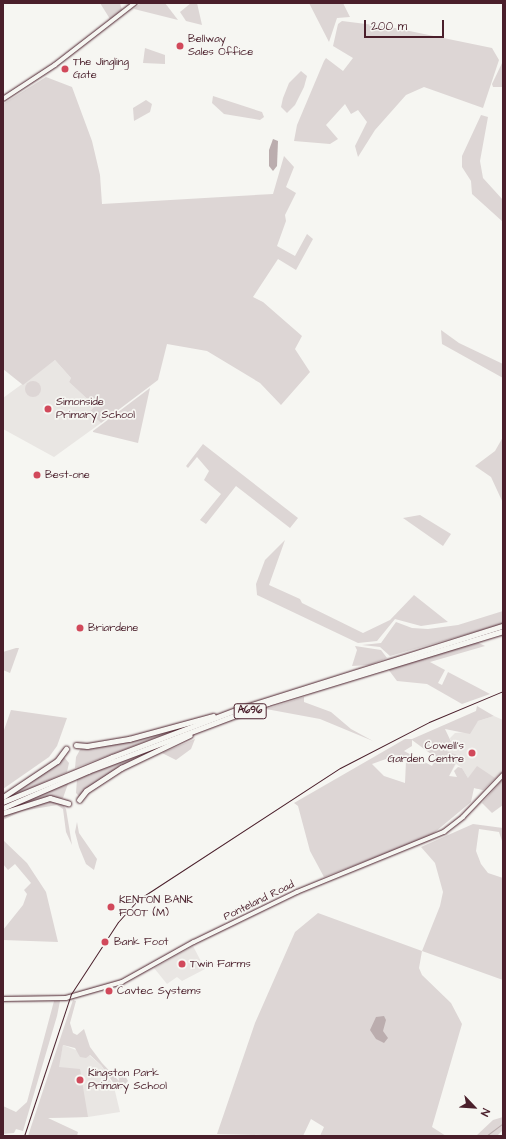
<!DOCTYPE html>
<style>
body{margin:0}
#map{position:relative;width:506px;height:1139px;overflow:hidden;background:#f6f6f2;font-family:"Architects Daughter",sans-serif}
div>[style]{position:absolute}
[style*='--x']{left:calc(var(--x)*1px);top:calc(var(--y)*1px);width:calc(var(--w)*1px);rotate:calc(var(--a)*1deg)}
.built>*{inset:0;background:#e9e6e3}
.green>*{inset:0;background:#ddd6d5}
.round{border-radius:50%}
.water>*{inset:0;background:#bbadae}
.stream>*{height:1px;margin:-0.5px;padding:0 0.5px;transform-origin:0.5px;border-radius:0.5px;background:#bbadae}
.roads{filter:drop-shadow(0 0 1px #4a1f2b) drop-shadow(0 0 1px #4a1f2b)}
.secondary>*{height:3.5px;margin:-1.75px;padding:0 1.75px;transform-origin:1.75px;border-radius:1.75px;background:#f6f6f2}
.highway>*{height:4.5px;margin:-2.25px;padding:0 2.25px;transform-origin:2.25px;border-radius:2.25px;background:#f6f6f2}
.tram>*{height:1px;margin:-0.5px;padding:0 0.5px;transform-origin:0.5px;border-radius:0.5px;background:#4a1f2b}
.dots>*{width:11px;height:11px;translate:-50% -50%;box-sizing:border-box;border:2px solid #f6f6f2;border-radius:50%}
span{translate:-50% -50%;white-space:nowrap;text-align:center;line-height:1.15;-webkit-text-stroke:3.5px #f6f6f2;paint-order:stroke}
.shield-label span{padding:1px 3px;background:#f6f6f2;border:1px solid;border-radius:3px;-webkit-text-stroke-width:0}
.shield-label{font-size:10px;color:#4a1f2b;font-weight:700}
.poi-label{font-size:11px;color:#4a1f2b}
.left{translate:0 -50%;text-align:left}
.right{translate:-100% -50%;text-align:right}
.street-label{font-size:11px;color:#4a1f2b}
.frame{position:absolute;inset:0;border:4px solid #4a1f2b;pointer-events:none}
.north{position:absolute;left:454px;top:1087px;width:40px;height:40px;-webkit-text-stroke:3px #f6f6f2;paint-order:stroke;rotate:115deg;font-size:11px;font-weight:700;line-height:16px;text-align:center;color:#4a1f2b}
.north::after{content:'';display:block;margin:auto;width:14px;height:18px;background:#4a1f2b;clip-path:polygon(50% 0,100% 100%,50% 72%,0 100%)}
.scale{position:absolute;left:364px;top:20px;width:80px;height:18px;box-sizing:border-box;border:2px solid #4a1f2b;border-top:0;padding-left:5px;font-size:12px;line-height:14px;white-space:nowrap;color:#4a1f2b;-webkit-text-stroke:3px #f6f6f2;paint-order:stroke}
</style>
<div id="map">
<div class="built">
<div style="clip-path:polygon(55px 360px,71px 378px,69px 382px,95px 406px,89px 412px,101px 423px,54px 457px,3px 429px,3px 398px)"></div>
<div style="clip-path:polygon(494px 716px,503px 720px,503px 771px,483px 790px,474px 788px,462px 768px,456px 764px,449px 776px,442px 751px,448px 748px,453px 750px,450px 738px,455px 733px,467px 732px,478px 721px)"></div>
<div style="clip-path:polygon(193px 946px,205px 969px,182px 981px,177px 977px,167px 984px,154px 968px)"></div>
<div style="clip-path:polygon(63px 1045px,89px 1055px,101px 1065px,114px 1087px,120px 1112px,88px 1117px,47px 1118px)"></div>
</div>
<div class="green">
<div style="clip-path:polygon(100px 3px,120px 3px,122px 10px,110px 19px)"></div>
<div style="clip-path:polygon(141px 3px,165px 3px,178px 20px,134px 9px)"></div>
<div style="clip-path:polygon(191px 3px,197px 3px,202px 25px,186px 21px,180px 12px)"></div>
<div style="clip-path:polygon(309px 3px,343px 3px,350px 17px,337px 18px,329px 42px)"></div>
<div style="clip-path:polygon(342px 21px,390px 27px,492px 48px,499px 60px,483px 108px,424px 87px,406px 95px,375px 130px,358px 157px,355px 146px,367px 122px,358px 110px,351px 114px,345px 104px,326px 125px,338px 139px,330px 144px,294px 141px,297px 125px,324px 61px,326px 58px,343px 71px,353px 58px,333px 46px,338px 24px)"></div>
<div style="clip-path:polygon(145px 48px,165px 55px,165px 64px,143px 63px)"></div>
<div style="clip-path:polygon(503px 61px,503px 87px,493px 87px,492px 84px)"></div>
<div style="clip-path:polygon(301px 71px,307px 76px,304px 87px,295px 105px,287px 113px,281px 107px,283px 98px,289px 83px)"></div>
<div style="clip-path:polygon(46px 77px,72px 87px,92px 141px,100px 175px,102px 204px,273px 194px,284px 156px,294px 167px,286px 187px,296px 193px,285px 215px,286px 221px,277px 246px,295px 256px,307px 234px,313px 239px,296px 270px,278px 259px,253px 297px,263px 302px,302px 336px,295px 349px,310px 372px,281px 405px,260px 383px,207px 351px,167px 344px,158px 380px,101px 423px,89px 412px,95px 406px,69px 382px,71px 378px,55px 360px,23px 385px,3px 369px,3px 104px)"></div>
<div style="clip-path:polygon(213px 96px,262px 112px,264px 117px,260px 120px,224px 114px,212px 103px)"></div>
<div style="clip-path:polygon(146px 100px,152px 104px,150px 112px,134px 121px,133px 108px)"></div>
<div style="clip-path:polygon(481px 115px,488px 117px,480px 161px,483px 178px,503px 200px,503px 222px,472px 194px,471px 181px,462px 167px,462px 156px)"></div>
<div style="clip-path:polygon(441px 330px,459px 343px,503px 364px,503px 378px,442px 344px)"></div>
<div class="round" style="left:25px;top:381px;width:16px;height:16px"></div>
<div style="clip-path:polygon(150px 388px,138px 443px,93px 432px,93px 431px)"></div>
<div style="clip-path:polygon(503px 437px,503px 503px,491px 477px,475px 466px,495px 451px)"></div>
<div style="clip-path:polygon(203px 444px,298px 518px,290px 528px,236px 486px,206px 524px,200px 520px,221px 494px,204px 480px,209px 471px,197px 457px,188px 468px,186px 466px)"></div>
<div style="clip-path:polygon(420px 515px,451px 534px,443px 546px,403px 518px)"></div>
<div style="clip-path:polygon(285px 540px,269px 585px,300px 599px,302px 603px,363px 633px,390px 620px,414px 595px,448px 622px,421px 626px,395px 619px,377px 641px,358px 643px,257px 595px,256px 584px,265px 560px)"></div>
<div style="clip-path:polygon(503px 611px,503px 624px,390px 656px,380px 647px,362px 645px,381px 643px,396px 622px,412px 628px,428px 629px,458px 625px)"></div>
<div style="clip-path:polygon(477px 642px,485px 646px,430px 662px,445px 670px,438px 683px,442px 685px,448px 672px,490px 694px,462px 704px,427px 684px,397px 681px,388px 669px)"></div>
<div style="clip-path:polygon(355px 646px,381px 650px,387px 658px,369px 665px,352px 666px,357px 650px)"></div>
<div style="clip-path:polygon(16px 648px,19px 648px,10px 673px,3px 670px,3px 652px)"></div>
<div style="clip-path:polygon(304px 697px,304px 702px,331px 712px,351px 729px,373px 741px,320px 719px,266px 709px)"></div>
<div style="clip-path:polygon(evenodd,477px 706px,494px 716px,478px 721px,470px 734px,445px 729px,454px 748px,453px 751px,448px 748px,444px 750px,459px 756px,449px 776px,457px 777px,454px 771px,458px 767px,462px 768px,468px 778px,477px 766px,495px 778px,483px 790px,474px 788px,471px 802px,429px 837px,324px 877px,310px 851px,298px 806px,294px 803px,405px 739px,412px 739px,476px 711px,477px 706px,412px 740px,431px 754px,435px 760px,432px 766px,404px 751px,412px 746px,412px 740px,477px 706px,397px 755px,406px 761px,405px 783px,384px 776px,372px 764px,397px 755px)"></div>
<div style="clip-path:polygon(11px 710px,67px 718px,57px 746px,49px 757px,3px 789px,3px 733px)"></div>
<div style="clip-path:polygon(176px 729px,176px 730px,75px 768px,76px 757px,81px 748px,132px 740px)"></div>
<div style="clip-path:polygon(195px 739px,191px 749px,176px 760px,162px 753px)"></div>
<div style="clip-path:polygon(166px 744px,123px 765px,79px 796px,76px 793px,77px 779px)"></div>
<div style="clip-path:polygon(64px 757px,69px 763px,67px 772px,3px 800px)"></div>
<div style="clip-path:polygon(503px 779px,503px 805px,492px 813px,482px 803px)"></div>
<div style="clip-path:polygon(69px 781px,63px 798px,38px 799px,3px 811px)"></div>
<div style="clip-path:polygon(50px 800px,62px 804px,66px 809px,72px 845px,66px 832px,63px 809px,57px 805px,22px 811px,3px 820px,3px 815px)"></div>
<div style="clip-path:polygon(77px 822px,79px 833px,97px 859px,94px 870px,86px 864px,79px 847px,75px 832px)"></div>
<div style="clip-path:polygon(473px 824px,503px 828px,503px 844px,499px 832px,479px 829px,476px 851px,481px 864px,488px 873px,503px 878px,503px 980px,422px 951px,419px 968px,422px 975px,451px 1003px,462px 1024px,432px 1127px,446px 1136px,320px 1136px,324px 1127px,311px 1119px,303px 1136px,217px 1134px,255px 1023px,295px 932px,318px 913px,422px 951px,440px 906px,443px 892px,435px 863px,421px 847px)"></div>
<div style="clip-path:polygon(3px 840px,27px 863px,46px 892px,58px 942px,3px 940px,3px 930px,23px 905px,27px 894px,24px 890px,31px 883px,15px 864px,8px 870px,3px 864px)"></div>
<div style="clip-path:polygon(73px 1000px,76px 1001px,70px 1023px,73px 1033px,77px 1035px,84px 1029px,90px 1047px,102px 1063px,119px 1081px,118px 1072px,122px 1070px,128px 1081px,119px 1091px,101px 1065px,90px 1055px,86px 1058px,80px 1057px,75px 1048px,63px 1045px,59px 1067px,80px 1069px,88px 1117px,48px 1118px,78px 1132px,77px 1136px,28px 1136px)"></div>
<div style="clip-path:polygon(54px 1001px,60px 1001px,57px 1016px,23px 1131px,16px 1129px,14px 1133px,3px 1134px,3px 1106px,16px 1112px,27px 1102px)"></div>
<div style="clip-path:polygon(503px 1117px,503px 1130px,497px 1136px,476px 1136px,493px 1120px)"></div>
</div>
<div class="water">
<div style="clip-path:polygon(273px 139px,278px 141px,277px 166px,273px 171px,269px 166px,269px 150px)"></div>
<div style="clip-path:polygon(384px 1016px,386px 1020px,383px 1031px,388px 1038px,384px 1043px,376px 1039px,370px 1030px,376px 1017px)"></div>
</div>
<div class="stream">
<div style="--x:486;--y:1136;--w:21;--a:-37"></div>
</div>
<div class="roads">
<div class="secondary">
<div style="--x:3;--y:99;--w:62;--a:-33.2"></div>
<div style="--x:55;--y:65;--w:101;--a:-37.8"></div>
<div style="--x:3;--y:999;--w:63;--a:-0.9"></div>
<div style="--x:66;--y:998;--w:58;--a:-15.9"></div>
<div style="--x:122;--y:982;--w:82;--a:-29.1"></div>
<div style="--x:194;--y:942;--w:114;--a:-25.9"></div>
<div style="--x:297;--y:892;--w:159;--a:-22.2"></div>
<div style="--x:444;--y:832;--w:24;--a:-38"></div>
<div style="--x:463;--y:817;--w:58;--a:-46.4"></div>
</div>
<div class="highway">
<div style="--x:76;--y:745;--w:11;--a:5"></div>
<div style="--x:87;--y:746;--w:43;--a:-9.5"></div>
<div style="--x:129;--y:739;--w:87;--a:-15.3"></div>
<div style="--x:3;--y:797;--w:65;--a:-33.7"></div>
<div style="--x:57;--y:761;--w:15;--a:-53"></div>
<div style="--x:79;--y:800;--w:11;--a:-52"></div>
<div style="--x:86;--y:791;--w:42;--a:-33.3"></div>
<div style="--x:121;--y:768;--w:76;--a:-25.6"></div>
<div style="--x:3;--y:802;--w:118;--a:-22.4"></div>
<div style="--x:112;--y:757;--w:133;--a:-20.8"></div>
<div style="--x:236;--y:710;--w:280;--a:-17.5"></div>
<div style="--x:3;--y:808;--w:93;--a:-23.5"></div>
<div style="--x:88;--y:771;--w:192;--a:-20.7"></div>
<div style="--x:268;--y:703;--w:246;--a:-17"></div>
<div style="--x:3;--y:813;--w:49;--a:-17.7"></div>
<div style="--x:50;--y:798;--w:19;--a:16"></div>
</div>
</div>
<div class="tram">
<div style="--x:24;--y:1136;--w:150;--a:-71.7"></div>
<div style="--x:71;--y:994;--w:86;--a:-56.9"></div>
<div style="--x:118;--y:922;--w:31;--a:-48"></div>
<div style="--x:139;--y:899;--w:240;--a:-33.1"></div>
<div style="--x:340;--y:768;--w:100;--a:-27.3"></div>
<div style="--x:429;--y:722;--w:80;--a:-22.7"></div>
</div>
<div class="dots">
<div style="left:180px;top:46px;background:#d1495b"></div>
<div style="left:65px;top:69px;background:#d1495b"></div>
<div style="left:48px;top:409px;background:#d1495b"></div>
<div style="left:37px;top:475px;background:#d1495b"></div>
<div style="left:80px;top:628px;background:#d1495b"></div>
<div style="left:472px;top:753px;background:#d1495b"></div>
<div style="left:111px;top:907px;background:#d1495b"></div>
<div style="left:105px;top:942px;background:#d1495b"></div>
<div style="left:182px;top:964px;background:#d1495b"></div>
<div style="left:109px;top:991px;background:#d1495b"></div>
<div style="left:80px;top:1080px;background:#d1495b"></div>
</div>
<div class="shield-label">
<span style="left:250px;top:711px">A696</span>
</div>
<div class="poi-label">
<span class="left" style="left:188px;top:46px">Bellway<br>Sales Office</span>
<span class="left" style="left:73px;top:69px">The Jingling<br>Gate</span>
<span class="left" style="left:56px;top:409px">Simonside<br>Primary School</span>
<span class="left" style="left:45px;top:475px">Best-one</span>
<span class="left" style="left:88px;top:628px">Briardene</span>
<span class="right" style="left:464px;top:753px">Cowell's<br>Garden Centre</span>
<span class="left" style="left:119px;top:907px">KENTON BANK<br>FOOT (M)</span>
<span class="left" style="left:114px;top:942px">Bank Foot</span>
<span class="left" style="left:190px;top:964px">Twin Farms</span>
<span class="left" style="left:117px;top:991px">Cavtec Systems</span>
<span class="left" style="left:88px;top:1080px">Kingston Park<br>Primary School</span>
</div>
<div class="street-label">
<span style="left:259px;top:901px;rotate:-26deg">Ponteland Road</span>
</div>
<div class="frame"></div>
<div class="north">N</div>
<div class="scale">200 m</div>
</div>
